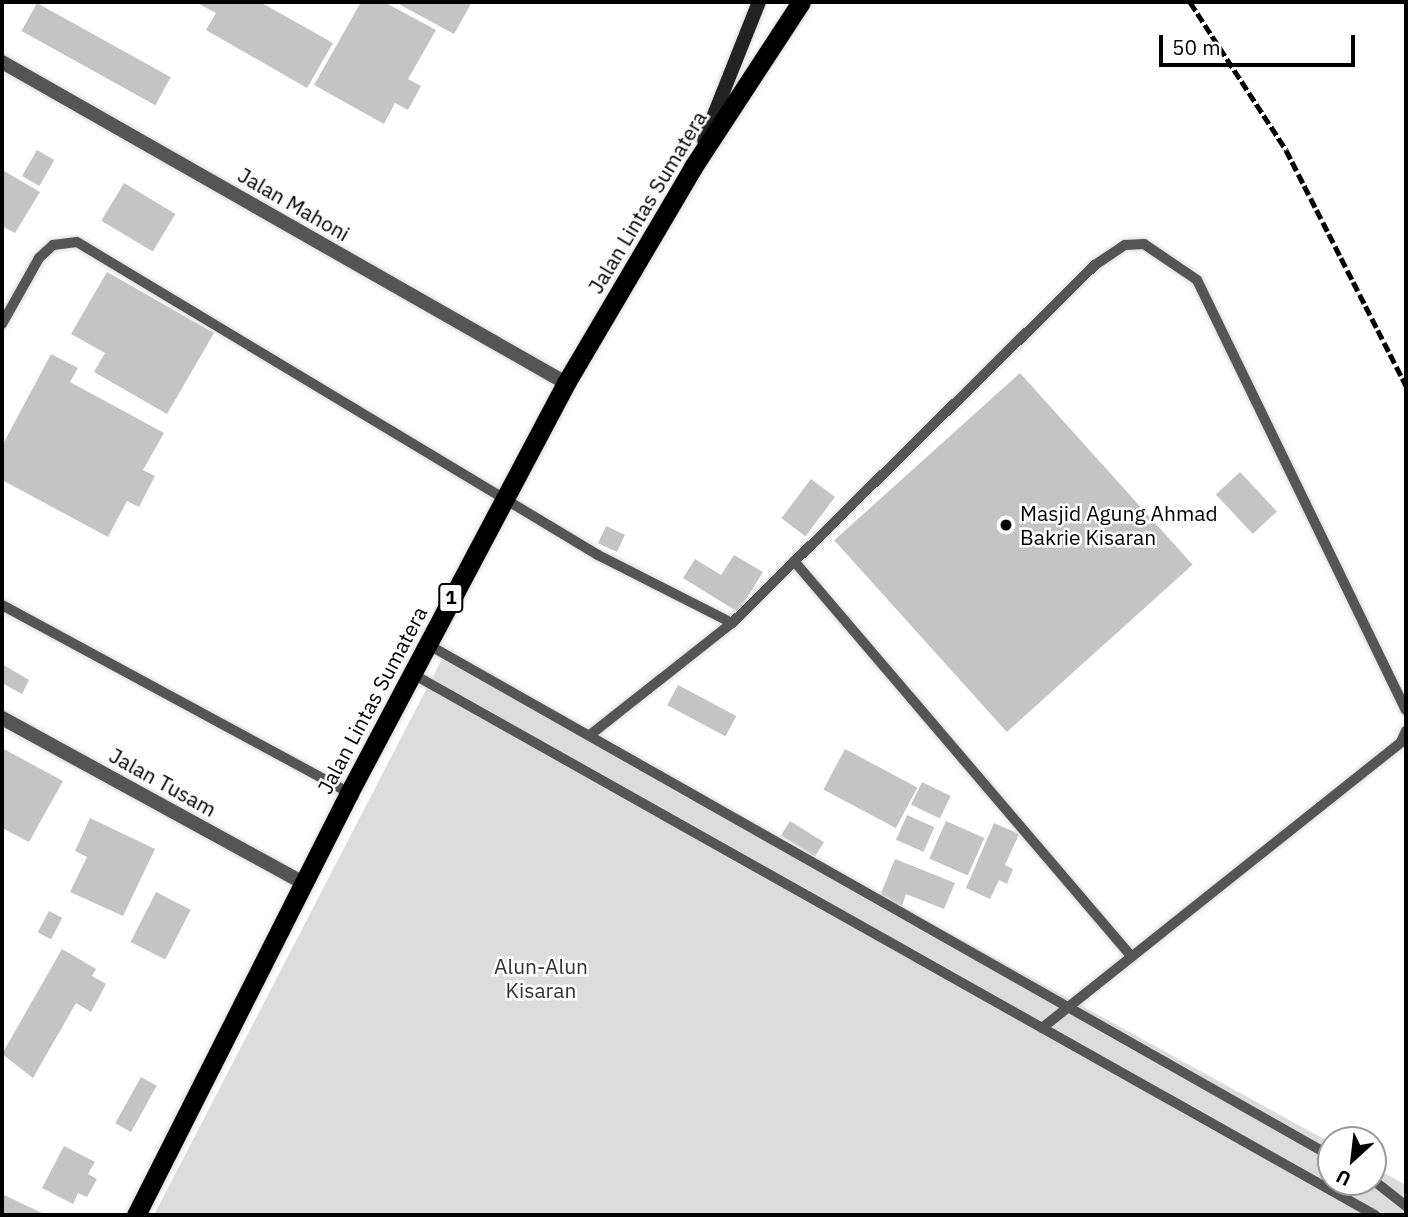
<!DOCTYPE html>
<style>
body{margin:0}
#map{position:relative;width:1408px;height:1217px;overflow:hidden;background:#fff;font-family:"IBM Plex Sans",sans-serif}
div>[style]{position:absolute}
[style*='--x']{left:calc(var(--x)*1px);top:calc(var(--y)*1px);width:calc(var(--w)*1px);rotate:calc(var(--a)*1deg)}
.green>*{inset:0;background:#dcdcdc}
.building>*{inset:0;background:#c4c4c4;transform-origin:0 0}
.roads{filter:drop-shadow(0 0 2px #dbdbdb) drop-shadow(0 0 2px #dbdbdb)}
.service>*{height:10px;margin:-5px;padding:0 5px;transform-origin:5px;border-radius:5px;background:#555}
.minor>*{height:14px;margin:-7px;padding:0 7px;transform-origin:7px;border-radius:7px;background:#555}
.secondary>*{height:14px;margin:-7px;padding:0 7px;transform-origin:7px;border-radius:7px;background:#222}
.trunk>*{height:19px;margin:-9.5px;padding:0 9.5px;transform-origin:9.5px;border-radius:9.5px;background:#000}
.rail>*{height:5px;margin-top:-2.5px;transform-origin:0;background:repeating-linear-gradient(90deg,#000 0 10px,transparent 0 13.5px)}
.dots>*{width:19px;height:19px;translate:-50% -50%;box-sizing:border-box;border:4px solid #fff;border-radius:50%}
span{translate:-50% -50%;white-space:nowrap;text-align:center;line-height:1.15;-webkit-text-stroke:5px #fff;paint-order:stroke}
.shield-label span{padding:2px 5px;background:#fff;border:2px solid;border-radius:5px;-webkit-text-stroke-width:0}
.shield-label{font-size:19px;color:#000;font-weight:700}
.street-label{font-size:21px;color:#000}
.poi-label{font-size:21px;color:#000}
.left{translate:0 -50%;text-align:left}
.park-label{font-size:21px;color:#333}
.frame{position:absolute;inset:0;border:4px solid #000;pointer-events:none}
.north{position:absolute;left:1317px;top:1126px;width:70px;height:70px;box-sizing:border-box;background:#fff;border:2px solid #999;border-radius:50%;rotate:207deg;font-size:19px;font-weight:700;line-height:28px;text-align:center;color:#000}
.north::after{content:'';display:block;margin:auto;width:24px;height:32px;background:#000;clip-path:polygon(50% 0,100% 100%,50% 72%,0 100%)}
.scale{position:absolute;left:1159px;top:35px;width:196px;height:32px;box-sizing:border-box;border:4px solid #000;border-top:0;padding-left:9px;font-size:21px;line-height:24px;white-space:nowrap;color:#000;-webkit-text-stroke:5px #fff;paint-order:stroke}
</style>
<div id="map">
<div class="green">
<div style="clip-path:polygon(444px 655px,1331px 1143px,1331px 1182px,1373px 1182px,1373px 1167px,1406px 1185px,1406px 1215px,154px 1215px)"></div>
</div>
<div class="building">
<div style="clip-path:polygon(195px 2px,260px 2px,333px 43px,307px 88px,206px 30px,216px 13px)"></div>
<div style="clip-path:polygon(361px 2px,384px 2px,436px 30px,408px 79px,421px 86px,408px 110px,395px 103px,384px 124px,314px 85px)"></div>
<div style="clip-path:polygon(395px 2px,472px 2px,454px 34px)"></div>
<div style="left:37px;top:3px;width:153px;height:32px;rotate:29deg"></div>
<div style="left:37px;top:150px;width:20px;height:30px;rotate:30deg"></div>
<div style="clip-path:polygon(4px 171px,40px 192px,15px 233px,2px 226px)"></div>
<div style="left:124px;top:183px;width:60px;height:44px;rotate:31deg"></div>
<div style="clip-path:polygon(107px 272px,214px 333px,167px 414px,94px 372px,105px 353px,71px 334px)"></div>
<div style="clip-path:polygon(51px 354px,78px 368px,70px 382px,164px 433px,143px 470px,155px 476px,139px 507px,127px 501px,108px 537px,2px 480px,2px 446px)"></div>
<div style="left:1020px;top:373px;width:258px;height:250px;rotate:48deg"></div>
<div style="left:1240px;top:472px;width:54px;height:33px;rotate:47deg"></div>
<div style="left:811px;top:479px;width:30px;height:49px;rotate:37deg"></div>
<div style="left:606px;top:526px;width:21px;height:19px;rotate:25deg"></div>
<div style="clip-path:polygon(734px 555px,763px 572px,738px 612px,683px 578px,695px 559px,721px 575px)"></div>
<div style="clip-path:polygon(2px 664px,29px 680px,22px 694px,2px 683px)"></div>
<div style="left:678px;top:685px;width:66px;height:23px;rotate:28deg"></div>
<div style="clip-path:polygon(2px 748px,63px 781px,29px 842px,2px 828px)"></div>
<div style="left:845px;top:749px;width:82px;height:46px;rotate:28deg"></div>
<div style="left:922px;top:782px;width:32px;height:25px;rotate:26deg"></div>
<div style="left:907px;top:815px;width:30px;height:27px;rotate:24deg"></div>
<div style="clip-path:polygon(90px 818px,155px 849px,123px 916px,70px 892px,87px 857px,75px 851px)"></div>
<div style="left:790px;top:821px;width:40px;height:17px;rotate:32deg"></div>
<div style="left:946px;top:821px;width:42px;height:41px;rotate:24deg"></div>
<div style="clip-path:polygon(994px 823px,1019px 834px,1005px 865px,1013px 869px,1007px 884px,999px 880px,990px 899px,966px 888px)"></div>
<div style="clip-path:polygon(895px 859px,955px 883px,944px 909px,906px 894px,902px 906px,879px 898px)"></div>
<div style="left:156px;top:892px;width:39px;height:56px;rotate:27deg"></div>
<div style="left:49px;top:911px;width:15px;height:24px;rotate:28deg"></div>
<div style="clip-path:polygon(62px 949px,96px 969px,92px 976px,106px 984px,91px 1012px,76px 1003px,33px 1078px,2px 1054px)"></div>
<div style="left:141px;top:1077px;width:18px;height:53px;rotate:29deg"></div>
<div style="clip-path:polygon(64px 1146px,95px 1162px,88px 1174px,97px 1179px,87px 1197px,78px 1193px,73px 1204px,42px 1188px)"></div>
<div style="clip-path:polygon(2px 1194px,42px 1213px,41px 1215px,2px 1215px)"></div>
</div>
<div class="roads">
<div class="service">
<div style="--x:2;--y:324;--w:76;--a:-60.7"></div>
<div style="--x:39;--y:258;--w:19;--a:-43"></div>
<div style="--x:53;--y:245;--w:24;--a:-7"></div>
<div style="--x:77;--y:242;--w:608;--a:31"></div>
<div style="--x:598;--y:555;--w:150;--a:26.9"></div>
<div style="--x:794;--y:561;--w:519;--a:49.53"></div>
<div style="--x:2;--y:605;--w:395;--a:28.4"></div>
<div style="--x:427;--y:644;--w:1039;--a:29.53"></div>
<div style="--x:411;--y:673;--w:1106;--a:29.35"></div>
<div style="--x:590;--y:735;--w:181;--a:-38.3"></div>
<div style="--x:732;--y:623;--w:510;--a:-44.6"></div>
<div style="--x:1095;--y:265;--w:36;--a:-34"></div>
<div style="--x:1125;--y:245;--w:19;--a:-3"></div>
<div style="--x:1144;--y:244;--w:64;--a:34.2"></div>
<div style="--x:1197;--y:280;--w:478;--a:64.1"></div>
<div style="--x:1042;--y:1028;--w:459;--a:-38.5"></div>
<div style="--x:1401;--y:742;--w:12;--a:-66"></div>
<div style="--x:1373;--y:1180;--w:42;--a:38.2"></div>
</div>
<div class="minor">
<div style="--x:2;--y:62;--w:649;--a:29.65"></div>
<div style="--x:2;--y:718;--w:344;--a:28.7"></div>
</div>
<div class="secondary">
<div style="--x:704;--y:140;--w:149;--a:-68.3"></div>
</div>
<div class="trunk">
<div style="--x:136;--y:1215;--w:473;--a:-63.2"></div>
<div style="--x:349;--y:793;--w:464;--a:-62.1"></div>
<div style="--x:566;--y:383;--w:251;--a:-59.5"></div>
<div style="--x:693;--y:167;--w:197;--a:-56.8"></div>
</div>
</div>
<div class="rail">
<div style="--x:1190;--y:2;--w:176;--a:57"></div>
<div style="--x:1286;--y:150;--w:265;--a:63"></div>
</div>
<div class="dots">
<div style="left:1006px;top:525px;background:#000"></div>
</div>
<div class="shield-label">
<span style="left:451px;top:598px">1</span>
</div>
<div class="street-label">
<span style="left:647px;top:202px;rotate:-59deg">Jalan Lintas Sumatera</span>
<span style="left:294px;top:204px;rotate:30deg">Jalan Mahoni</span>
<span style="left:372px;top:700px;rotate:-62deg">Jalan Lintas Sumatera</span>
<span style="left:163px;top:782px;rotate:29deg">Jalan Tusam</span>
</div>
<div class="poi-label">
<span class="left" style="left:1020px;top:525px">Masjid Agung Ahmad<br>Bakrie Kisaran</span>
</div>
<div class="park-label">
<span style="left:541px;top:978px">Alun-Alun<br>Kisaran</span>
</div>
<div class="frame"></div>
<div class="north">U</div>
<div class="scale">50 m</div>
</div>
